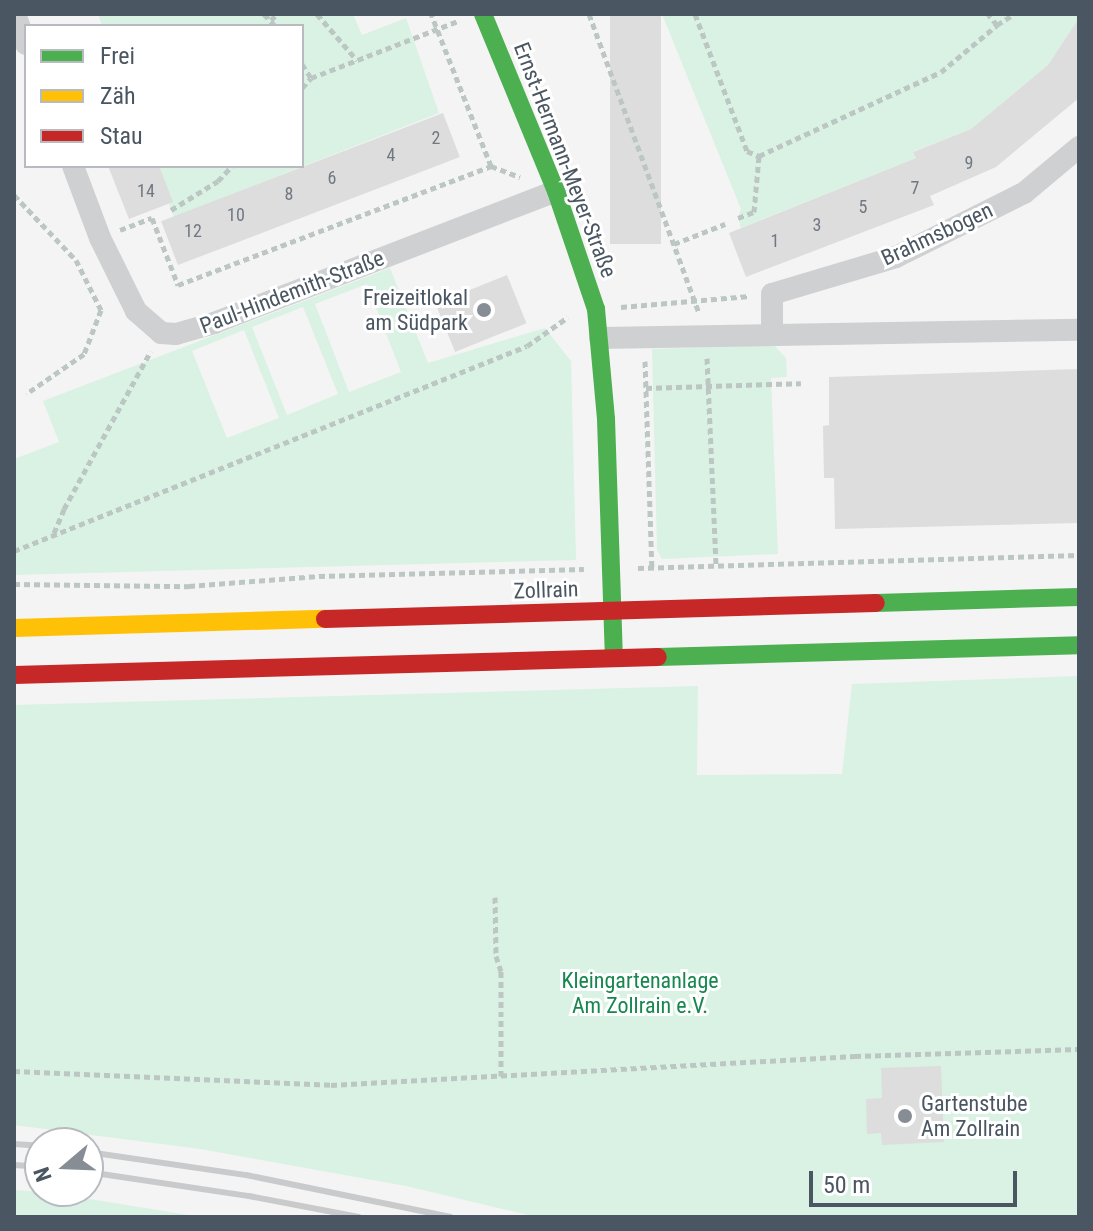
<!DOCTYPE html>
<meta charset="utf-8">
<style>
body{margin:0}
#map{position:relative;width:1093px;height:1231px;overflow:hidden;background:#f4f4f4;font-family:"Roboto Condensed",sans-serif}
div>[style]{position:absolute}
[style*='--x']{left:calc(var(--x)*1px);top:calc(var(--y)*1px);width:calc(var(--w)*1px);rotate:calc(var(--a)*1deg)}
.green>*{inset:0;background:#d9f2e3}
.building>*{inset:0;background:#ddddde;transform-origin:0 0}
.path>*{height:5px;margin-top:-2.5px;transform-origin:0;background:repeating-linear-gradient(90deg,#bcc7c4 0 6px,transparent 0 10px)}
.street>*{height:22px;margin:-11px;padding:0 11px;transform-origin:11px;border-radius:11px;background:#ced0d2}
.fast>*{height:18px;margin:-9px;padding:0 9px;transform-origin:9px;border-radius:9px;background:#4caf50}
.slow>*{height:18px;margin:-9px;padding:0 9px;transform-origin:9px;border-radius:9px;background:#ffc107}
.jam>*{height:18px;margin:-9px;padding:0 9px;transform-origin:9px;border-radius:9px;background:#c62828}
.rail>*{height:6px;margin:-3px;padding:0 3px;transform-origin:3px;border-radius:3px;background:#c9cacc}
.dots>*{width:22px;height:22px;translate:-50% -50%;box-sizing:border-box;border:4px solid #fff;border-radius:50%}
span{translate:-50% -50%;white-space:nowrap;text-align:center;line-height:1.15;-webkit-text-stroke:6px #fff;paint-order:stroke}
.number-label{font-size:18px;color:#707881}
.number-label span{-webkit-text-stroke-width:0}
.street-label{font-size:22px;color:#4a5661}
.poi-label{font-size:22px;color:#4a5661}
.right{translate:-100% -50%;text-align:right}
.left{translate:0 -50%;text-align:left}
.park-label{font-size:22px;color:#17864f}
.frame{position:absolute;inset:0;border:16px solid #4a5661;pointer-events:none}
.legend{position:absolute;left:24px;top:24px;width:280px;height:144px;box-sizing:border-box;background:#fff;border:2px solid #b7bbc0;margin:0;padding:10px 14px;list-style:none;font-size:24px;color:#4a5661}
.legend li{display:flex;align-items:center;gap:16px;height:40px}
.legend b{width:40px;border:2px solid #b7bbc0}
.north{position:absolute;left:24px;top:1127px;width:80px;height:80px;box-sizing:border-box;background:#fff;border:2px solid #b7bbc0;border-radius:50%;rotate:251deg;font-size:22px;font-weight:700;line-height:32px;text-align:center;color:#4a5661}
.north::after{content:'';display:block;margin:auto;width:28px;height:36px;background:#868d94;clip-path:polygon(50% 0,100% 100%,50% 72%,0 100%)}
.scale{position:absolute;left:809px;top:1171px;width:208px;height:36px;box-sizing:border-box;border:4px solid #4a5661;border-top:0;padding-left:10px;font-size:24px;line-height:28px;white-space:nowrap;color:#4a5661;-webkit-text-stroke:6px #fff;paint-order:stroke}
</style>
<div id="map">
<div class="green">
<div style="clip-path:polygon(98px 14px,353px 14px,362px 35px,406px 18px,439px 113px,174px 217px,154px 166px,302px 166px,302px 26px,102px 26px)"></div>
<div style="clip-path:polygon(662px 14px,1079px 14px,1079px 18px,1048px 65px,971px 129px,914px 151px,916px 158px,741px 228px,738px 218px,741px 209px)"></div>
<div style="clip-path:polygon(evenodd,390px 268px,428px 363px,545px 328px,571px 361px,576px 560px,14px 575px,14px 459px,59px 442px,43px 401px,390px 268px,367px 284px,401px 372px,349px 392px,315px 304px,367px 284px,390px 268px,303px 307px,338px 394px,287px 415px,252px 327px,303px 307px,390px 268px,244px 330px,279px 418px,227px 438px,192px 351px,244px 330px)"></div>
<div style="clip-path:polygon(774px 345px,786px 358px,787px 377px,771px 378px,778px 554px,662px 559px,657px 550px,652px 349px)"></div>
<div style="clip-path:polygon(1079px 676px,1079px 1217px,536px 1217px,406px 1186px,200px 1149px,14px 1125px,14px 705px,698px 686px,697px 775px,842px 774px,852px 684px)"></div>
<div style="clip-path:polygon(14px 1190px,46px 1192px,201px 1217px,14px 1217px)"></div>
</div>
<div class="building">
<div style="left:610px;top:14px;width:51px;height:230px"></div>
<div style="clip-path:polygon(1079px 18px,1079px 98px,996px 167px,930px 196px,934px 205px,746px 277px,729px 233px,916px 158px,913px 152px,971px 129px,1048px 65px)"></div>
<div style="left:443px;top:113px;width:47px;height:302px;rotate:69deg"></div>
<div style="clip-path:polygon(108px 166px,159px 166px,173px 202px,129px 219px)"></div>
<div style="left:507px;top:275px;width:52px;height:77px;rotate:68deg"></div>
<div style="clip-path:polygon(1079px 369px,1079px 523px,835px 529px,834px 478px,824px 478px,823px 426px,829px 425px,829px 377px)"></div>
<div style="clip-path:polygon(941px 1066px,944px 1142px,882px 1145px,881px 1133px,867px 1134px,866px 1099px,882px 1098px,881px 1068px)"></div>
</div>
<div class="path">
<div style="--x:264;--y:14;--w:16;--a:47"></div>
<div style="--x:317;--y:14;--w:61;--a:49"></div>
<div style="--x:589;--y:14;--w:319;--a:69.8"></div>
<div style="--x:695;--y:14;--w:147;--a:69.2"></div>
<div style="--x:747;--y:151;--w:13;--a:23"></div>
<div style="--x:271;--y:20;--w:8;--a:-45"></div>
<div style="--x:997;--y:25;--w:20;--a:-33"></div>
<div style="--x:302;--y:64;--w:17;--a:57"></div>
<div style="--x:302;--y:88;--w:13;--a:-48"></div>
<div style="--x:311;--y:78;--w:158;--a:-21.2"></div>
<div style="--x:491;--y:166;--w:31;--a:21"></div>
<div style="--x:14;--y:195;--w:90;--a:46.4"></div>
<div style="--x:76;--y:260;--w:56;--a:63.4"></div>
<div style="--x:101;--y:310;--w:47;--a:111.1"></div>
<div style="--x:84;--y:354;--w:70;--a:145.4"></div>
<div style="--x:171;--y:210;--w:55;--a:-31.7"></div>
<div style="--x:218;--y:181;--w:21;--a:-47"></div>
<div style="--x:738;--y:218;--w:17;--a:-21"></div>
<div style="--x:754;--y:212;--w:56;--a:-84.9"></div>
<div style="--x:759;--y:156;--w:200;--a:-24.8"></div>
<div style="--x:941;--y:72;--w:73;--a:-40"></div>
<div style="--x:997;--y:25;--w:14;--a:-129"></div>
<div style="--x:120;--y:230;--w:34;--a:-21"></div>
<div style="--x:152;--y:218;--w:72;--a:68.8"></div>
<div style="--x:178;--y:285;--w:335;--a:-20.8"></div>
<div style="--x:491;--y:166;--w:163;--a:-111.5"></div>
<div style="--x:674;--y:244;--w:55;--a:-21.4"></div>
<div style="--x:621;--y:307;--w:129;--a:-4.9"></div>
<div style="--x:707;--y:358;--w:207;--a:87.5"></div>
<div style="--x:645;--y:361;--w:207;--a:88.1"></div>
<div style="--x:646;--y:388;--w:155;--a:-1.8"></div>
<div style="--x:54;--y:533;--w:26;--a:-67"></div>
<div style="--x:64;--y:509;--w:180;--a:-61.2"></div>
<div style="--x:14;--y:551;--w:552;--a:-21.78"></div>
<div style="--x:527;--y:346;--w:50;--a:-35.3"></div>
<div style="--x:638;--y:568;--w:441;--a:-1.7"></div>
<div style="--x:14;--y:584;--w:175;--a:0.7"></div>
<div style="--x:189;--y:586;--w:130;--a:-4.4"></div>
<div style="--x:319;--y:576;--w:265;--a:-1.5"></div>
<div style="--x:495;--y:897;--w:59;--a:89"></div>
<div style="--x:496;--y:956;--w:16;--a:72"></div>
<div style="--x:501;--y:971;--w:105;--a:90"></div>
<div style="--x:14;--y:1071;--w:317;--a:2.5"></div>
<div style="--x:331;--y:1085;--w:525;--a:-3.17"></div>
<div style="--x:855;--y:1056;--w:224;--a:-1.8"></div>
</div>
<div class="street">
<div style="--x:15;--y:14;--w:32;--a:70"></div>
<div style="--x:73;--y:166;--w:77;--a:69.4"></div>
<div style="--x:100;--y:238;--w:81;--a:63.7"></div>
<div style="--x:136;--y:311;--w:33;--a:41"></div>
<div style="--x:161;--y:333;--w:15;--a:4"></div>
<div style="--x:176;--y:334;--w:40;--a:-16"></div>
<div style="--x:214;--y:323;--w:367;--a:-21.1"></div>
<div style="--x:772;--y:334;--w:40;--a:-90"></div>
<div style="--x:772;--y:294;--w:129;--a:-16.6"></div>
<div style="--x:896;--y:257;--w:143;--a:-26.6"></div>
<div style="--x:1024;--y:193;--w:72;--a:-39.9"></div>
<div style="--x:600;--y:338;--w:479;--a:-1"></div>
</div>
<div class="fast">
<div style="--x:483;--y:14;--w:191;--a:67.6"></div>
<div style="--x:556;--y:191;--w:125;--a:71.3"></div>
<div style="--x:596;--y:309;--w:110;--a:84.8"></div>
<div style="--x:606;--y:419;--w:239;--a:88.1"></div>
<div style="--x:876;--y:603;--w:203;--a:-1.7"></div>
<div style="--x:658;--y:657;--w:421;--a:-1.6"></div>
</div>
<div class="slow">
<div style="--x:14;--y:628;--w:311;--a:-1.7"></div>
</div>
<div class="jam">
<div style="--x:325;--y:619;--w:551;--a:-1.66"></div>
<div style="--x:14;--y:675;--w:644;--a:-1.6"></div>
</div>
<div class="rail">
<div style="--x:14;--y:1144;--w:26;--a:4"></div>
<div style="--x:88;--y:1152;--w:160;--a:8.3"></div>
<div style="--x:246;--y:1175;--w:209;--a:11.6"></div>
<div style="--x:14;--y:1165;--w:26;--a:4"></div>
<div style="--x:88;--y:1172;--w:163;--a:8.5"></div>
<div style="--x:249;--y:1196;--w:112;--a:10.8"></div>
</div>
<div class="dots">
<div style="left:484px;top:310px;background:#868d94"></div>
<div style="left:905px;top:1116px;background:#868d94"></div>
</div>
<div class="number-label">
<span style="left:436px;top:138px">2</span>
<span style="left:391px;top:155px">4</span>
<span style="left:969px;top:163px">9</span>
<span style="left:332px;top:178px">6</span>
<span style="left:915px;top:188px">7</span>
<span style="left:146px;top:191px">14</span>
<span style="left:289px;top:194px">8</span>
<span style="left:863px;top:207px">5</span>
<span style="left:236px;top:215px">10</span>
<span style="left:817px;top:225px">3</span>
<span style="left:193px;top:231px">12</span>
<span style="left:775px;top:241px">1</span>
</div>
<div class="street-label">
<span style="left:565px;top:160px;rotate:69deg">Ernst-Hermann-Meyer-Straße</span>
<span style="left:937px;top:234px;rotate:-25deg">Brahmsbogen</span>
<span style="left:292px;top:292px;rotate:-21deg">Paul-Hindemith-Straße</span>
<span style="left:546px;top:590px;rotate:-2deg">Zollrain</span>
</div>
<div class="poi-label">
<span class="right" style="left:468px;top:310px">Freizeitlokal<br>am Südpark</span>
<span class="left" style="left:921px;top:1116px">Gartenstube<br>Am Zollrain</span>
</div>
<div class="park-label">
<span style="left:640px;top:993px">Kleingartenanlage<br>Am Zollrain e.V.</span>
</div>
<div class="frame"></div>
<ul class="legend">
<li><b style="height:10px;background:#4caf50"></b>Frei</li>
<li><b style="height:10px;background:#ffc107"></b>Zäh</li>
<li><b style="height:10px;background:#c62828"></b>Stau</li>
</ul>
<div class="north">N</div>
<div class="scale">50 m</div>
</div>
